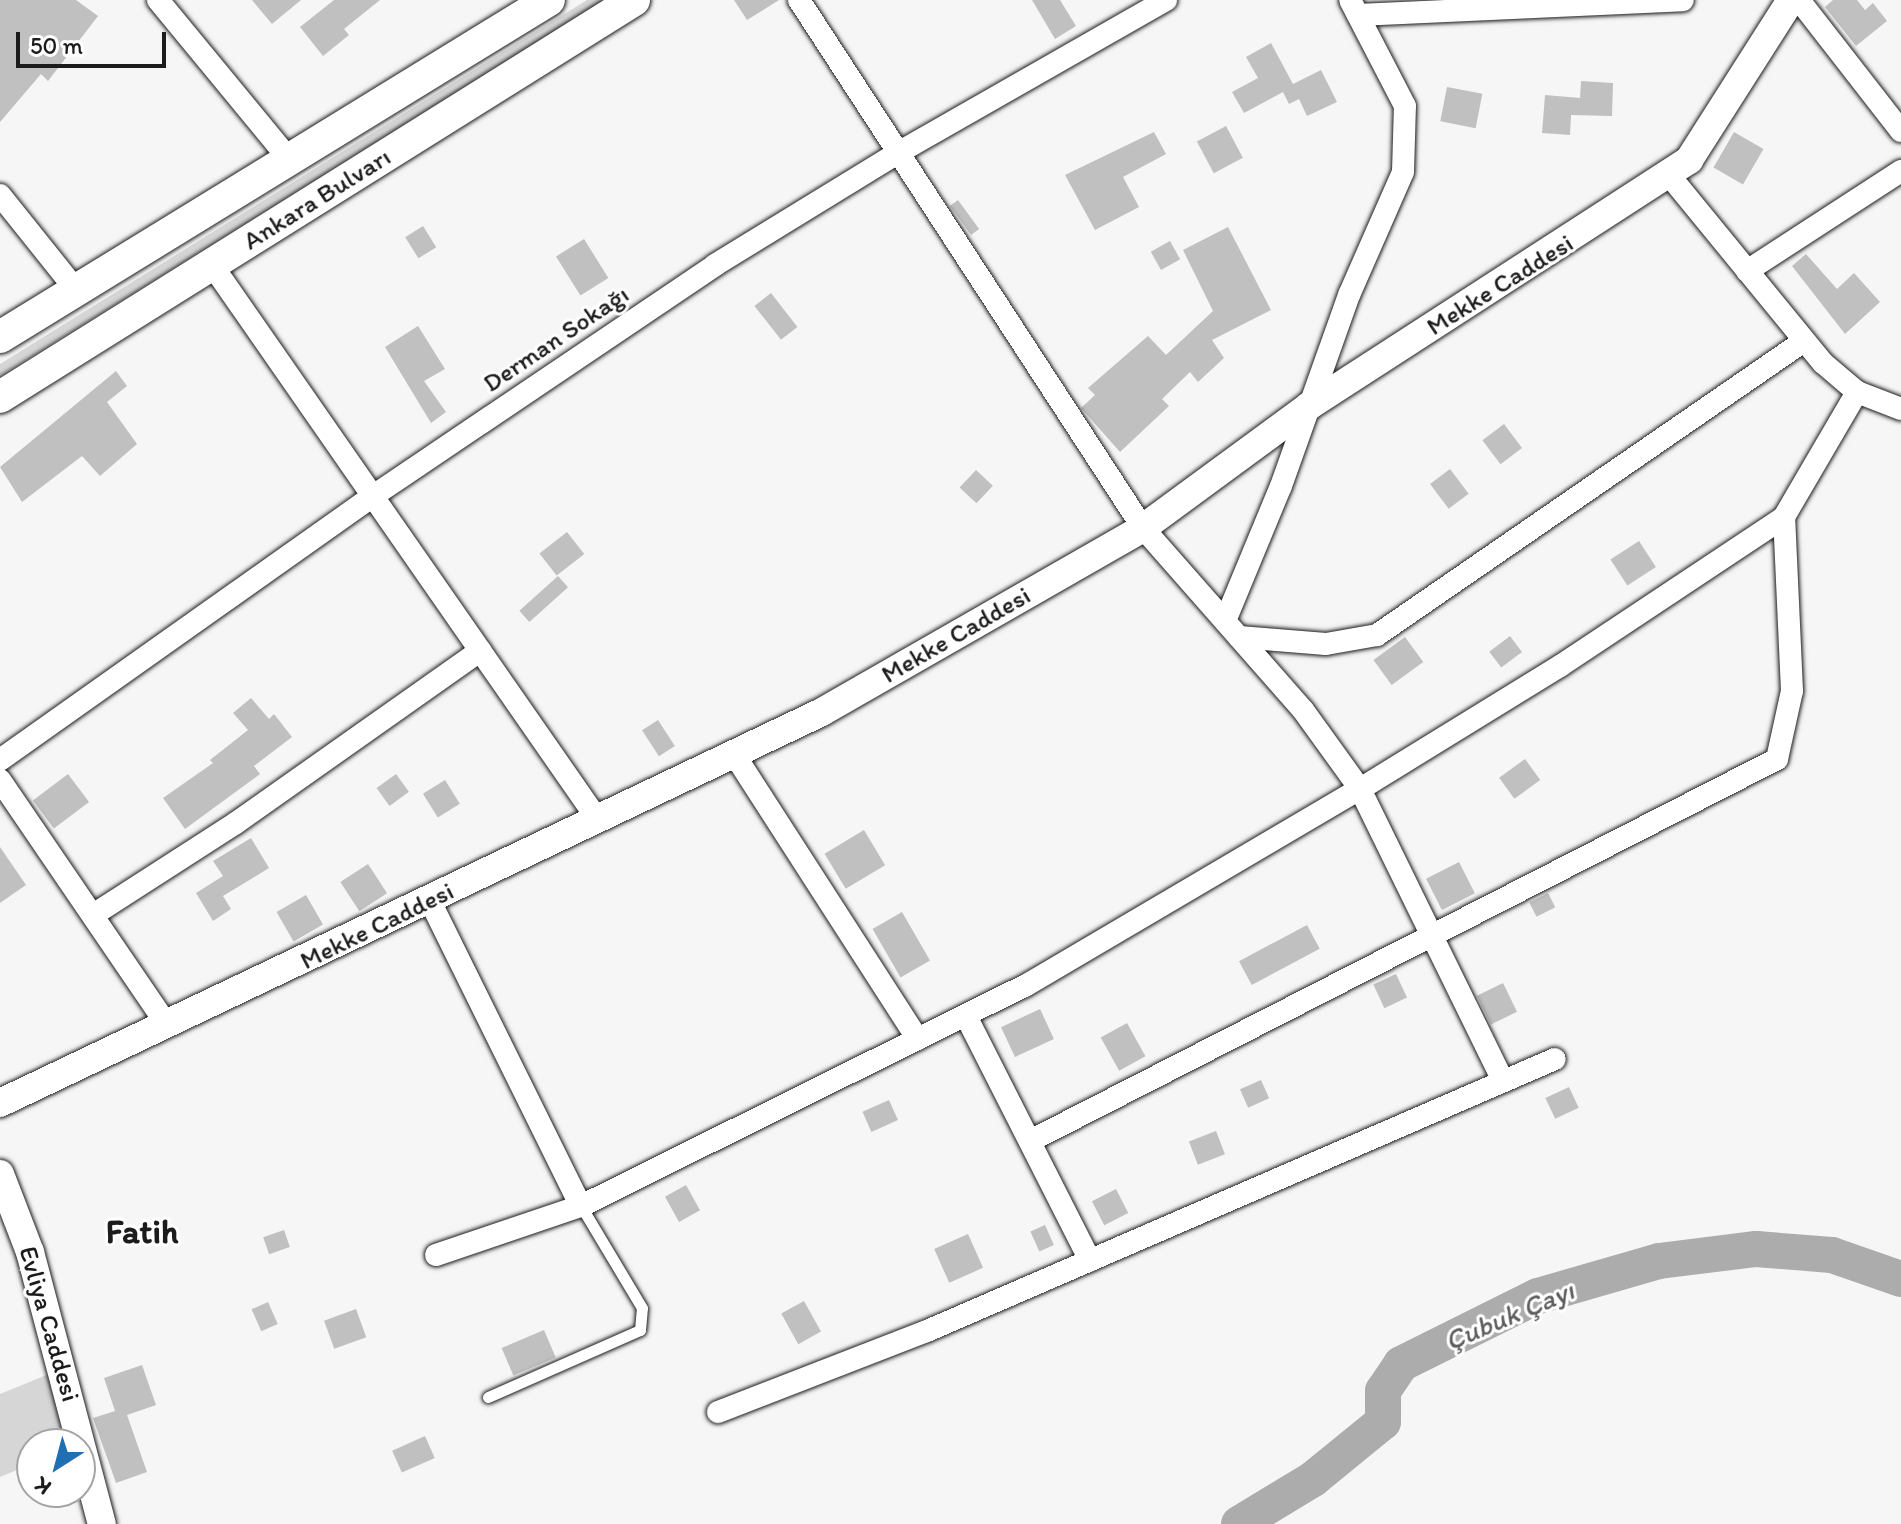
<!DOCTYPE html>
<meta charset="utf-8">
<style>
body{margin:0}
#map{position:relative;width:1901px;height:1524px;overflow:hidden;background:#f6f6f6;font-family:Itim,sans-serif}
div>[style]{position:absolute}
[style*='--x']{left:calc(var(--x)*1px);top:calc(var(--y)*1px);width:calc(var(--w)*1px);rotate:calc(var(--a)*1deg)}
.green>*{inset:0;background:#d6d6d6}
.river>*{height:36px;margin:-18px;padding:0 18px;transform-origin:18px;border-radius:18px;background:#acacac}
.building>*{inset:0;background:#c0c0c0;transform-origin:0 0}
.roads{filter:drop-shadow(0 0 2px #1c1c1c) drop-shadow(0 0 2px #1c1c1c)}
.service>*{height:11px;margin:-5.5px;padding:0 5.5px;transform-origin:5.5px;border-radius:5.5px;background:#fff}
.minor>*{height:22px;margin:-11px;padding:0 11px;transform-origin:11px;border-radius:11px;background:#fff}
.tertiary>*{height:28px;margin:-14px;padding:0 14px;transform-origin:14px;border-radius:14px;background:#fff}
.secondary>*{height:32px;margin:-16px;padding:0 16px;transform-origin:16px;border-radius:16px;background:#fff}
span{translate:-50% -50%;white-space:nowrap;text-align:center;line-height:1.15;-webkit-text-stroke:6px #fff;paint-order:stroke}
.street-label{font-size:26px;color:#1c1c1c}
.water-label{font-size:28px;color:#5d5d5d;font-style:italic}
.district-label{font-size:34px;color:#1c1c1c;font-weight:700}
.north{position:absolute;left:16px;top:1428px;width:80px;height:80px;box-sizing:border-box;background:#fff;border:2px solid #a4a4a4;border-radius:50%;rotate:216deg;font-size:22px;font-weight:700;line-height:32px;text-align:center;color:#1c1c1c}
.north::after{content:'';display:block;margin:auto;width:28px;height:36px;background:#1f6fb2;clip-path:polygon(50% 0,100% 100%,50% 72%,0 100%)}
.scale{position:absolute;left:16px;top:32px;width:150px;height:36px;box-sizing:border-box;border:4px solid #1c1c1c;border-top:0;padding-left:10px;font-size:24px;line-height:28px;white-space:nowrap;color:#1c1c1c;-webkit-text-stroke:6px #fff;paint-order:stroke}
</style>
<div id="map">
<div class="green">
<div style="clip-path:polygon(587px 0,604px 0,0 376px,0 364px)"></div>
<div style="clip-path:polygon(49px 1374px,71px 1444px,32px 1444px,32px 1464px,0 1477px,0 1394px)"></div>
</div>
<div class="river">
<div style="--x:1239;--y:1524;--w:87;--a:-31.3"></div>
<div style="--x:1313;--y:1479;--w:90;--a:-39.2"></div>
<div style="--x:1383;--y:1422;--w:31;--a:-90"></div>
<div style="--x:1383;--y:1391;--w:32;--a:-56"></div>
<div style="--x:1401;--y:1364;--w:153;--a:-26.4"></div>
<div style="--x:1538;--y:1296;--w:126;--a:-16.1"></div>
<div style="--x:1659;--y:1261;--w:98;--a:-7.1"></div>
<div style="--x:1756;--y:1249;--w:76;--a:4.5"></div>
<div style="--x:1832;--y:1255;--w:73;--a:19.2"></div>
</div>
<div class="building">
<div style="clip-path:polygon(0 0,76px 0,98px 16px,48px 81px,41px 74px,0 122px)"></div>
<div style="clip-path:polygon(252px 0,301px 0,272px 24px)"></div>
<div style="clip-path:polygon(334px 0,380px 0,344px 29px,349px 35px,323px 56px,300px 27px)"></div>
<div style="clip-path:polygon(734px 0,779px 0,747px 20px)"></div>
<div style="clip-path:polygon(1032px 0,1060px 0,1076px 26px,1055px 39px)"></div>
<div style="clip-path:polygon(1833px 0,1857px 0,1865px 10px,1873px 3px,1887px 21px,1856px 46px,1825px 7px)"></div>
<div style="clip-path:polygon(1271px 43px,1293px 84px,1321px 70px,1337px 102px,1307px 116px,1299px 99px,1289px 104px,1283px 92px,1244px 113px,1232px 92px,1258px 78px,1246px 57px)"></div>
<div style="clip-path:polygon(1581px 81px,1613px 83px,1612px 116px,1571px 115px,1570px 135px,1542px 133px,1545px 95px,1580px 98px)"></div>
<div style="left:1447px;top:87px;width:36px;height:35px;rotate:11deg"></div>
<div style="left:1226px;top:126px;width:36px;height:33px;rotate:62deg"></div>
<div style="clip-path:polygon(1154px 132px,1166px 154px,1123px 177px,1139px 207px,1095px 230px,1065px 175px)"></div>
<div style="left:1734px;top:132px;width:34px;height:41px;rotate:30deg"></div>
<div style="left:958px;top:200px;width:36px;height:10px;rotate:54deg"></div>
<div style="left:423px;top:226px;width:25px;height:21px;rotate:58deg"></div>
<div style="clip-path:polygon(1228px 227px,1271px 310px,1212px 340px,1224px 358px,1198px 382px,1190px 372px,1162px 399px,1169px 406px,1120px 452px,1081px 408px,1095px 395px,1088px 388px,1148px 336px,1166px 355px,1213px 311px,1183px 250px)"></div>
<div style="left:584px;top:239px;width:46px;height:33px;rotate:58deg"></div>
<div style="left:1170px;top:241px;width:21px;height:22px;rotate:61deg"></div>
<div style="clip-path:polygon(1806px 254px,1837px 289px,1854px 273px,1880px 302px,1845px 334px,1792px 266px)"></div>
<div style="left:771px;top:293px;width:43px;height:21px;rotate:52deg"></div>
<div style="clip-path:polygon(418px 326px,445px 369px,424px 381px,446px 412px,431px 423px,385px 347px)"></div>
<div style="clip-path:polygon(116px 371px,127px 386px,107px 402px,137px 444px,100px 476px,82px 456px,22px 502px,0 467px)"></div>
<div style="left:1504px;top:424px;width:30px;height:27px;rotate:53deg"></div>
<div style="left:1450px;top:469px;width:31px;height:25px;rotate:53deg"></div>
<div style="left:976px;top:470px;width:23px;height:24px;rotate:43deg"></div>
<div style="left:567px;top:532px;width:28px;height:35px;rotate:52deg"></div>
<div style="left:1639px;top:541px;width:31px;height:34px;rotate:57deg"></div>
<div style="left:558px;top:576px;width:15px;height:52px;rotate:48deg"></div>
<div style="left:1510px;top:636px;width:20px;height:26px;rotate:53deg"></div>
<div style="left:1405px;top:637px;width:31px;height:39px;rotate:54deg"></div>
<div style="clip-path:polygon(251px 698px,269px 719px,274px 714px,292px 737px,254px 766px,260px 774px,185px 829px,163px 798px,213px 763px,210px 760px,248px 730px,233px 713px)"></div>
<div style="left:658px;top:720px;width:31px;height:19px;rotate:57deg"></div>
<div style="left:1525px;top:759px;width:26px;height:32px;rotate:54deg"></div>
<div style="left:68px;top:774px;width:35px;height:44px;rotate:53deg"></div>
<div style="left:396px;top:774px;width:22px;height:24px;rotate:54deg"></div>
<div style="left:445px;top:780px;width:28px;height:26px;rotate:58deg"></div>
<div style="left:864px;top:830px;width:41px;height:46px;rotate:59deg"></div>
<div style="clip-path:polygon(251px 838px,269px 868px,223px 896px,231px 909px,213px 921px,196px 893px,223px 876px,213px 861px)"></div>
<div style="clip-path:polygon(0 847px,26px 885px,0 903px)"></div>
<div style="left:1459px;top:862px;width:35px;height:37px;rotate:63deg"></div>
<div style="left:368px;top:864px;width:35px;height:33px;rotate:57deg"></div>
<div style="left:1548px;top:893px;width:16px;height:21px;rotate:63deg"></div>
<div style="left:306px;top:895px;width:34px;height:34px;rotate:60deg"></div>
<div style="left:902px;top:912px;width:56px;height:34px;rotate:60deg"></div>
<div style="left:1307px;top:925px;width:27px;height:77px;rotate:62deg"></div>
<div style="left:1396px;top:974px;width:26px;height:25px;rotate:65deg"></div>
<div style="left:1503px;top:983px;width:32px;height:29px;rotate:64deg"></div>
<div style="left:1040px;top:1009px;width:33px;height:43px;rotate:65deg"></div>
<div style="left:1127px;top:1023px;width:38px;height:30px;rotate:61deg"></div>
<div style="left:1261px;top:1080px;width:20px;height:23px;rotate:66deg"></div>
<div style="left:1569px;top:1087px;width:23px;height:26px;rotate:65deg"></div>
<div style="left:889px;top:1100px;width:22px;height:29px;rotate:66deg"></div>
<div style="left:1216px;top:1131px;width:25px;height:29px;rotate:69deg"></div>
<div style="left:686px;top:1185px;width:29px;height:24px;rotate:61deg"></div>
<div style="left:1116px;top:1189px;width:27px;height:27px;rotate:63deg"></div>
<div style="left:1045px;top:1225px;width:22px;height:16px;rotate:66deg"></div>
<div style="left:284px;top:1230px;width:18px;height:22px;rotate:71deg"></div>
<div style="left:968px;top:1234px;width:37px;height:37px;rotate:66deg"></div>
<div style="left:804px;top:1301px;width:35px;height:26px;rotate:61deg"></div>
<div style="left:268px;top:1302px;width:24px;height:18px;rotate:66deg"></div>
<div style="left:356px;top:1309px;width:30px;height:34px;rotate:70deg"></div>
<div style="left:544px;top:1330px;width:30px;height:46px;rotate:67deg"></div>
<div style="clip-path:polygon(142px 1365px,156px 1405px,127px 1415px,147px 1472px,116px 1483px,93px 1418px,115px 1411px,104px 1378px)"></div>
<div style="left:425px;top:1436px;width:24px;height:36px;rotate:66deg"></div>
</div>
<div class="roads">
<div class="service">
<div style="--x:488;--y:1397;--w:166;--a:-23.8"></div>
<div style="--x:640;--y:1330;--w:22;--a:-85"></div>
<div style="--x:642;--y:1308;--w:119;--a:-120.9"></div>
</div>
<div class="minor">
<div style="--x:158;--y:0;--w:206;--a:50.5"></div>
<div style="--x:799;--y:0;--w:630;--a:56.92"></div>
<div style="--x:1143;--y:528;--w:242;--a:48.7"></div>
<div style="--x:1303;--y:710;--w:97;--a:54.2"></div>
<div style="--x:1360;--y:789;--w:325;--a:63.9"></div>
<div style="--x:1799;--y:0;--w:166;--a:52.1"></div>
<div style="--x:1358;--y:15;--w:325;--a:-2.6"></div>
<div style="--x:1669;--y:175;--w:243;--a:50.7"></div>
<div style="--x:1823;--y:363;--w:45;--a:40.5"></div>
<div style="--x:1857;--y:392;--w:47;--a:21.1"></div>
<div style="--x:0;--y:195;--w:122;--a:51.3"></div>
<div style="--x:212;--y:265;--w:676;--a:55.18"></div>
<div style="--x:1747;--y:271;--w:184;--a:-33"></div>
<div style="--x:1225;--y:621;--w:146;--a:-67.5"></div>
<div style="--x:1281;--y:486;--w:203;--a:-70.4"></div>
<div style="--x:1349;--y:295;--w:134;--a:-66.3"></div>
<div style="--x:1403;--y:172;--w:66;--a:-88.3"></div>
<div style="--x:1405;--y:106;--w:119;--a:-117.4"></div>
<div style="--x:1239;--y:637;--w:87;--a:4.6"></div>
<div style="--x:1326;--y:644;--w:52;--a:-10"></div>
<div style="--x:1377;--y:635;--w:518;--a:-34.55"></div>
<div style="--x:734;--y:754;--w:339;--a:57.2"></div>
<div style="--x:0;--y:760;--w:457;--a:-35.3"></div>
<div style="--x:373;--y:496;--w:413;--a:-34"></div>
<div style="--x:715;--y:265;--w:212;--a:-31.5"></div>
<div style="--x:896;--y:154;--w:311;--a:-29.7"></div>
<div style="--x:0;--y:780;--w:298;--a:55.7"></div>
<div style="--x:430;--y:901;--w:340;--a:63.7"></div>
<div style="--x:93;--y:915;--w:170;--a:-32.8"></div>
<div style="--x:236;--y:823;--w:299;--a:-35.2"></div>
<div style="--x:966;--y:1016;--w:274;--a:63.1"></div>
<div style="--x:1030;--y:1141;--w:839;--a:-27.08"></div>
<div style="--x:1777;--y:759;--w:70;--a:-77.6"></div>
<div style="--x:1792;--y:691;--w:174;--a:-92.6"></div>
<div style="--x:436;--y:1255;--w:153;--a:-18.7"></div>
<div style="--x:581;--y:1206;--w:496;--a:-26.4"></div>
<div style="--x:1025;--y:986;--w:389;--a:-30.5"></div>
<div style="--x:1360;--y:789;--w:235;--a:-31.6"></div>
<div style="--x:1560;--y:666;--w:269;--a:-33.6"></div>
<div style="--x:1784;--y:517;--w:145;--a:-59.7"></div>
<div style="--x:718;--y:1412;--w:224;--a:-21.2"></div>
<div style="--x:927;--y:1331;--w:684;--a:-23.42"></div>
</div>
<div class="tertiary">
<div style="--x:0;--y:1103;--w:910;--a:-25.44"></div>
<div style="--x:822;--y:712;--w:370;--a:-29.8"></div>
<div style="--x:1143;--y:528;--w:206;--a:-36.3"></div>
<div style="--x:1309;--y:406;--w:453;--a:-32.9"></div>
<div style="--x:1689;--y:160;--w:190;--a:-57.5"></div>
<div style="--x:0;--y:1174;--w:84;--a:69"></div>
<div style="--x:30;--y:1252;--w:281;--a:75.2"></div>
</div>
<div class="secondary">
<div style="--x:0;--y:337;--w:644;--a:-31.54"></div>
<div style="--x:0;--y:397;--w:748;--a:-32.05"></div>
</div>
</div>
<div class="street-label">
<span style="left:317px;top:199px;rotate:-32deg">Ankara Bulvarı</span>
<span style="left:1500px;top:285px;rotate:-32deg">Mekke Caddesi</span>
<span style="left:556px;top:339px;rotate:-34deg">Derman Sokağı</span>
<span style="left:956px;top:635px;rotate:-30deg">Mekke Caddesi</span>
<span style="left:377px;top:926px;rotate:-26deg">Mekke Caddesi</span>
<span style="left:49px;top:1324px;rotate:74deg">Evliya Caddesi</span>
</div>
<div class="water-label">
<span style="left:1509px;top:1315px;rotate:-23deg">Çubuk Çayı</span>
</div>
<div class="district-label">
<span style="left:142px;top:1232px">Fatih</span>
</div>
<div class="north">K</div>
<div class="scale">50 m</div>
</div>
